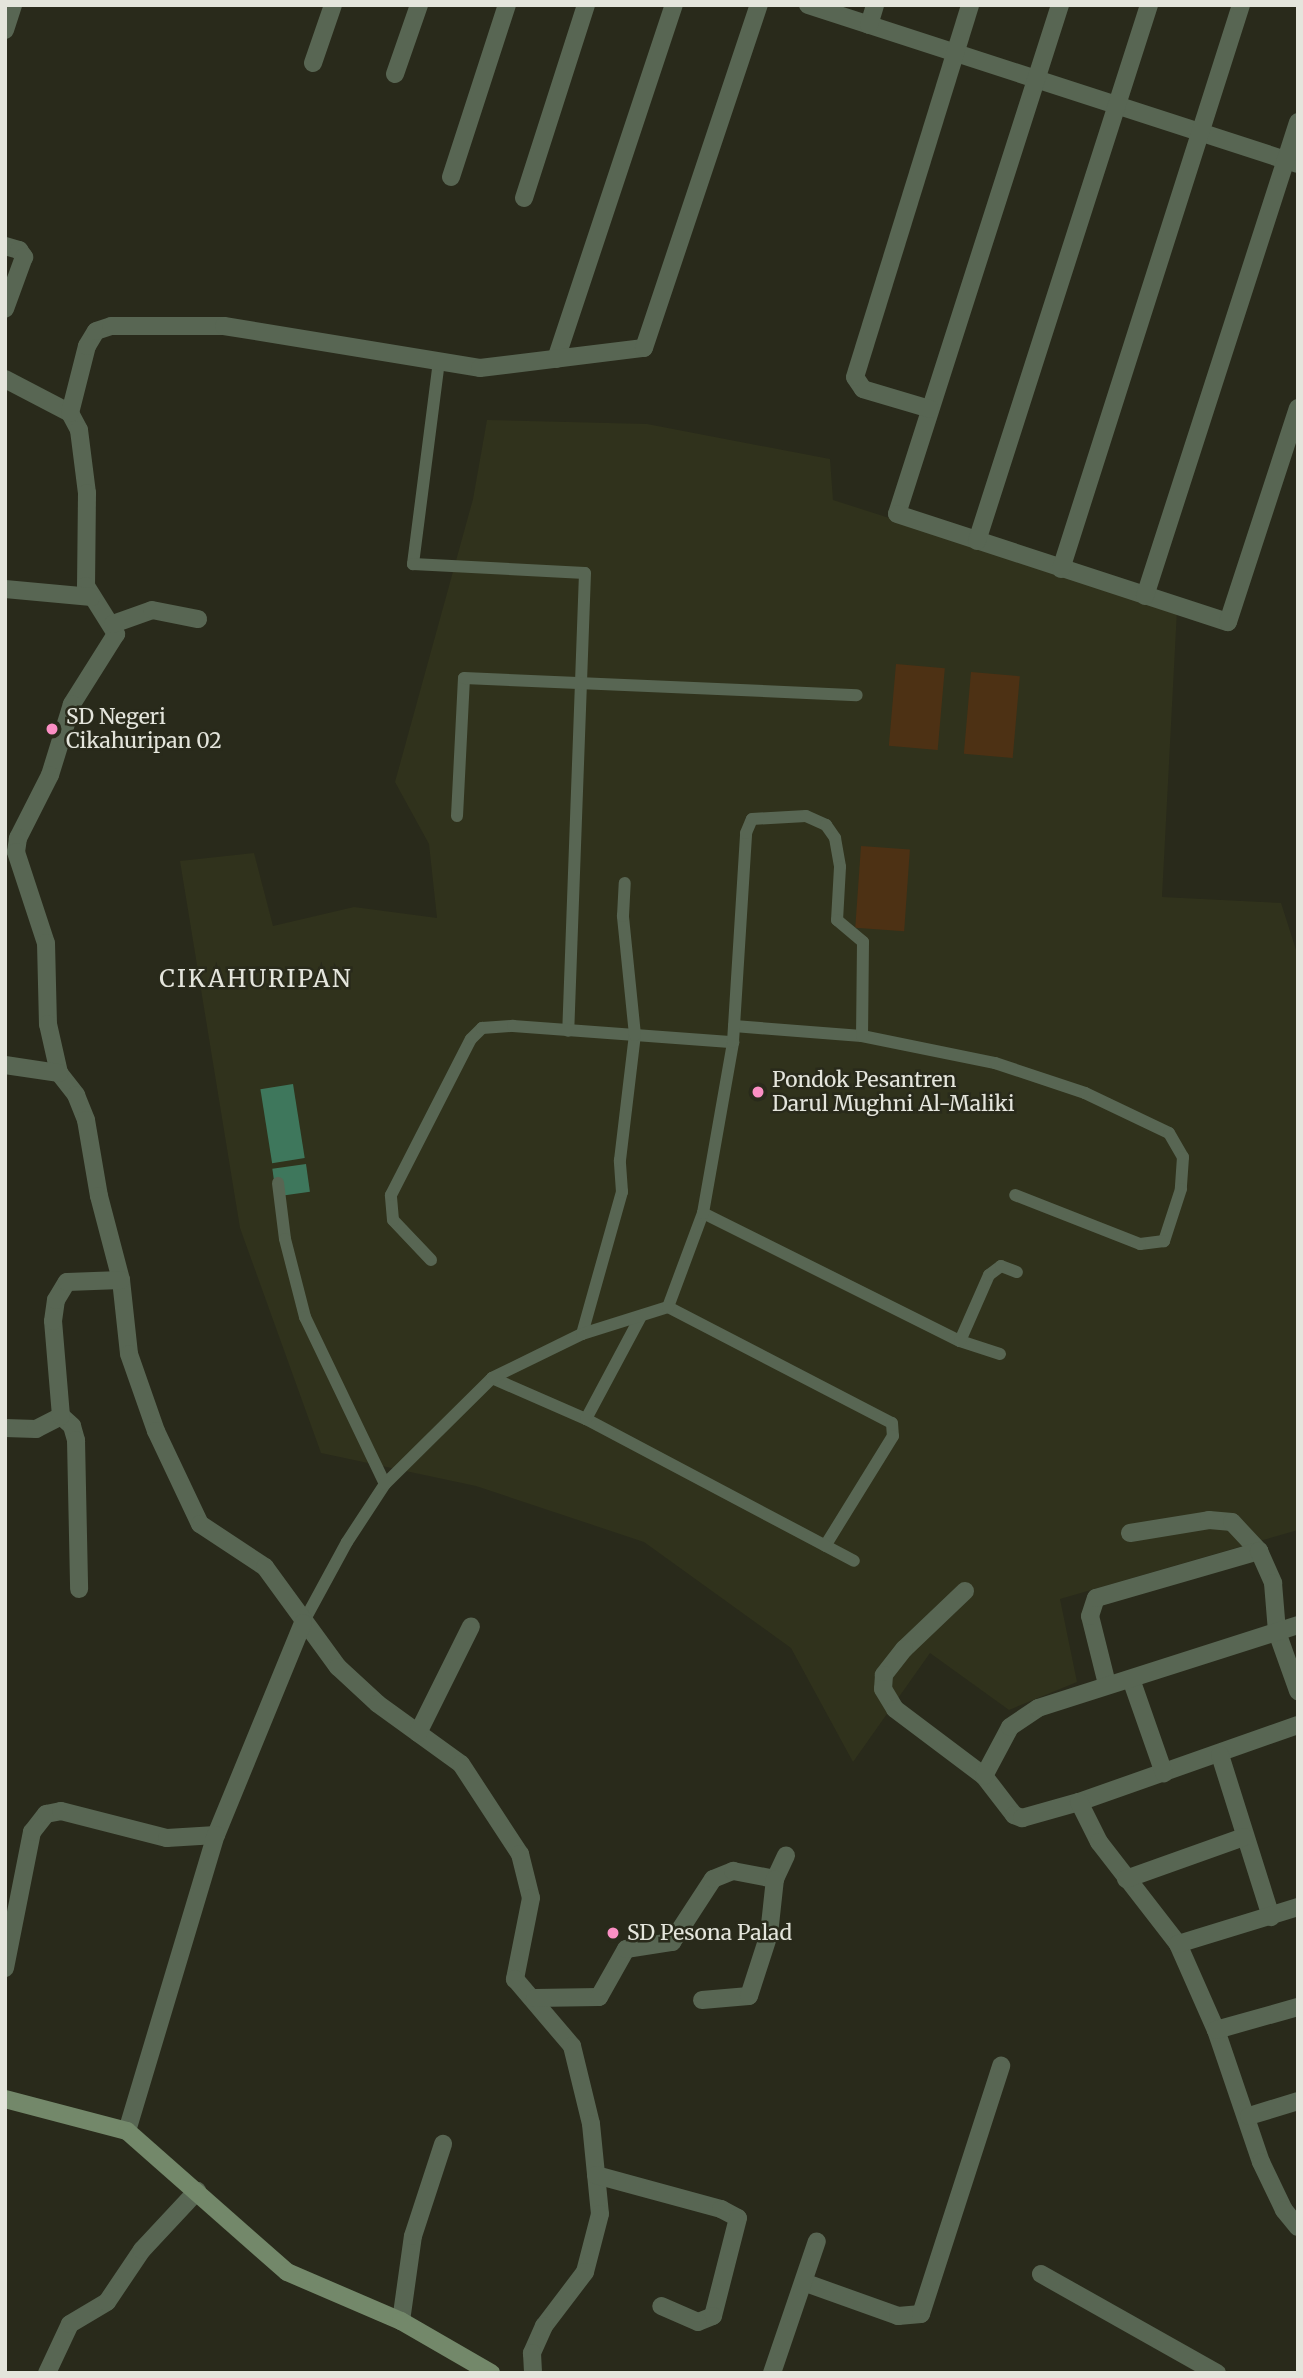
<!DOCTYPE html>
<style>
body{margin:0}
#map{position:relative;width:1303px;height:2378px;overflow:hidden;background:#292a1b;font-family:Merriweather,serif}
div>[style]{position:absolute}
[style*='--x']{left:calc(var(--x)*1px);top:calc(var(--y)*1px);width:calc(var(--w)*1px);rotate:calc(var(--a)*1deg)}
.built>*{inset:0;background:#30321c}
.green>*{inset:0;background:#4d3114;transform-origin:0 0}
.water>*{inset:0;background:#3e775c;transform-origin:0 0}
.lane>*{height:12px;margin:-6px;padding:0 6px;transform-origin:6px;border-radius:6px;background:#586653}
.street>*{height:18px;margin:-9px;padding:0 9px;transform-origin:9px;border-radius:9px;background:#586653}
.secondary>*{height:18px;margin:-9px;padding:0 9px;transform-origin:9px;border-radius:9px;background:#73886a}
.dots>*{width:19px;height:19px;translate:-50% -50%;box-sizing:border-box;border:4px solid #292a1b;border-radius:50%}
span{translate:-50% -50%;white-space:nowrap;text-align:center;line-height:1.15;-webkit-text-stroke:5px #292a1b;paint-order:stroke}
.poi-label{font-size:21px;color:#e4e5dc}
.left{translate:0 -50%;text-align:left}
.quarter-label{font-size:24px;color:#e4e5dc;letter-spacing:2px}
.frame{position:absolute;inset:0;border:7px solid #e4e5dc;pointer-events:none}
</style>
<div id="map">
<div class="built">
<div style="clip-path:polygon(487px 420px,647px 424px,830px 459px,833px 500px,1177px 610px,1162px 897px,1281px 903px,1298px 956px,1298px 1530px,1060px 1599px,1077px 1682px,1009px 1710px,930px 1653px,853px 1762px,791px 1648px,644px 1542px,476px 1486px,321px 1453px,240px 1228px,180px 861px,254px 853px,273px 926px,354px 907px,437px 918px,429px 844px,395px 782px,473px 499px)"></div>
</div>
<div class="green">
<div style="left:896px;top:664px;width:49px;height:82px;rotate:5deg"></div>
<div style="left:971px;top:672px;width:49px;height:82px;rotate:5deg"></div>
<div style="left:861px;top:846px;width:49px;height:82px;rotate:4deg"></div>
</div>
<div class="water">
<div style="left:293px;top:1084px;width:75px;height:33px;rotate:81deg"></div>
<div style="left:306px;top:1164px;width:28px;height:34px;rotate:82deg"></div>
</div>
<div class="lane">
<div style="--x:439;--y:361;--w:205;--a:97.3"></div>
<div style="--x:413;--y:564;--w:172;--a:3"></div>
<div style="--x:585;--y:573;--w:458;--a:92.1"></div>
<div style="--x:457;--y:816;--w:138;--a:-87.1"></div>
<div style="--x:464;--y:678;--w:393;--a:2.5"></div>
<div style="--x:734;--y:1026;--w:128;--a:4.5"></div>
<div style="--x:862;--y:1036;--w:136;--a:11.5"></div>
<div style="--x:995;--y:1063;--w:95;--a:18.4"></div>
<div style="--x:1085;--y:1093;--w:93;--a:25.5"></div>
<div style="--x:1169;--y:1133;--w:28;--a:60"></div>
<div style="--x:1183;--y:1157;--w:32;--a:94"></div>
<div style="--x:1181;--y:1189;--w:55;--a:108.1"></div>
<div style="--x:1164;--y:1241;--w:24;--a:173"></div>
<div style="--x:1140;--y:1244;--w:134;--a:-158.6"></div>
<div style="--x:278;--y:1183;--w:56;--a:82.9"></div>
<div style="--x:285;--y:1239;--w:81;--a:75.6"></div>
<div style="--x:305;--y:1317;--w:185;--a:64.4"></div>
<div style="--x:703;--y:1213;--w:287;--a:26.5"></div>
<div style="--x:960;--y:1341;--w:42;--a:18"></div>
<div style="--x:431;--y:1260;--w:55;--a:-133.5"></div>
<div style="--x:393;--y:1220;--w:25;--a:-95"></div>
<div style="--x:391;--y:1195;--w:175;--a:-62.9"></div>
<div style="--x:471;--y:1039;--w:16;--a:-45"></div>
<div style="--x:482;--y:1028;--w:31;--a:-4"></div>
<div style="--x:513;--y:1026;--w:221;--a:4.2"></div>
<div style="--x:668;--y:1307;--w:252;--a:27.4"></div>
<div style="--x:892;--y:1423;--w:13;--a:86"></div>
<div style="--x:893;--y:1436;--w:129;--a:121.7"></div>
<div style="--x:582;--y:1334;--w:148;--a:-74.3"></div>
<div style="--x:622;--y:1192;--w:32;--a:-94"></div>
<div style="--x:620;--y:1160;--w:126;--a:-83.2"></div>
<div style="--x:635;--y:1035;--w:120;--a:-95.8"></div>
<div style="--x:623;--y:916;--w:33;--a:-87"></div>
<div style="--x:960;--y:1341;--w:72;--a:-66.3"></div>
<div style="--x:989;--y:1275;--w:15;--a:-37"></div>
<div style="--x:1001;--y:1266;--w:17;--a:21"></div>
<div style="--x:492;--y:1378;--w:103;--a:23.6"></div>
<div style="--x:586;--y:1419;--w:303;--a:27.9"></div>
<div style="--x:586;--y:1419;--w:115;--a:-61.9"></div>
<div style="--x:303;--y:1623;--w:92;--a:-61.5"></div>
<div style="--x:347;--y:1542;--w:69;--a:-56.8"></div>
<div style="--x:385;--y:1484;--w:151;--a:-44.7"></div>
<div style="--x:492;--y:1378;--w:100;--a:-26.1"></div>
<div style="--x:582;--y:1334;--w:90;--a:-17.4"></div>
<div style="--x:668;--y:1307;--w:100;--a:-69.6"></div>
<div style="--x:703;--y:1213;--w:174;--a:-80"></div>
<div style="--x:733;--y:1042;--w:209;--a:-86.4"></div>
<div style="--x:746;--y:833;--w:15;--a:-67"></div>
<div style="--x:752;--y:819;--w:54;--a:-3.2"></div>
<div style="--x:806;--y:816;--w:22;--a:24"></div>
<div style="--x:826;--y:825;--w:16;--a:55"></div>
<div style="--x:835;--y:838;--w:29;--a:80"></div>
<div style="--x:840;--y:867;--w:53;--a:93.2"></div>
<div style="--x:837;--y:920;--w:34;--a:40"></div>
<div style="--x:863;--y:942;--w:94;--a:90.6"></div>
</div>
<div class="street">
<div style="--x:808;--y:5;--w:515;--a:17.98"></div>
<div style="--x:1060;--y:5;--w:534;--a:107.76"></div>
<div style="--x:897;--y:514;--w:348;--a:18.1"></div>
<div style="--x:1228;--y:622;--w:225;--a:-71.9"></div>
<div style="--x:869;--y:25;--w:21;--a:-73"></div>
<div style="--x:5;--y:30;--w:26;--a:-72"></div>
<div style="--x:313;--y:63;--w:61;--a:-71"></div>
<div style="--x:395;--y:74;--w:73;--a:-70.8"></div>
<div style="--x:451;--y:177;--w:181;--a:-72"></div>
<div style="--x:524;--y:198;--w:203;--a:-72.2"></div>
<div style="--x:5;--y:246;--w:15;--a:16"></div>
<div style="--x:19;--y:250;--w:9;--a:54"></div>
<div style="--x:24;--y:257;--w:55;--a:110.1"></div>
<div style="--x:556;--y:359;--w:373;--a:-71.6"></div>
<div style="--x:5;--y:379;--w:73;--a:27.6"></div>
<div style="--x:70;--y:413;--w:19;--a:62"></div>
<div style="--x:79;--y:430;--w:64;--a:82.8"></div>
<div style="--x:87;--y:493;--w:93;--a:90.6"></div>
<div style="--x:86;--y:586;--w:57;--a:58"></div>
<div style="--x:116;--y:634;--w:83;--a:122.2"></div>
<div style="--x:72;--y:704;--w:74;--a:107.2"></div>
<div style="--x:50;--y:775;--w:71;--a:116.9"></div>
<div style="--x:18;--y:838;--w:14;--a:98"></div>
<div style="--x:16;--y:852;--w:96;--a:71.8"></div>
<div style="--x:46;--y:943;--w:81;--a:88.6"></div>
<div style="--x:48;--y:1024;--w:50;--a:77.3"></div>
<div style="--x:59;--y:1073;--w:28;--a:52"></div>
<div style="--x:76;--y:1095;--w:27;--a:68"></div>
<div style="--x:86;--y:1120;--w:77;--a:80.3"></div>
<div style="--x:99;--y:1196;--w:87;--a:75.3"></div>
<div style="--x:121;--y:1280;--w:74;--a:83.8"></div>
<div style="--x:129;--y:1354;--w:82;--a:70.7"></div>
<div style="--x:156;--y:1431;--w:103;--a:64.7"></div>
<div style="--x:200;--y:1524;--w:78;--a:33.5"></div>
<div style="--x:265;--y:1567;--w:124;--a:53.9"></div>
<div style="--x:338;--y:1667;--w:54;--a:42.8"></div>
<div style="--x:378;--y:1704;--w:102;--a:35.9"></div>
<div style="--x:461;--y:1764;--w:108;--a:56.8"></div>
<div style="--x:520;--y:1854;--w:45;--a:76"></div>
<div style="--x:531;--y:1898;--w:83;--a:101.2"></div>
<div style="--x:515;--y:1979;--w:88;--a:49.6"></div>
<div style="--x:572;--y:2046;--w:80;--a:76.3"></div>
<div style="--x:591;--y:2124;--w:90;--a:84.3"></div>
<div style="--x:600;--y:2214;--w:60;--a:104.5"></div>
<div style="--x:585;--y:2272;--w:68;--a:127.2"></div>
<div style="--x:544;--y:2326;--w:30;--a:114"></div>
<div style="--x:532;--y:2353;--w:20;--a:87"></div>
<div style="--x:930;--y:409;--w:70;--a:-163.4"></div>
<div style="--x:863;--y:389;--w:14;--a:-124"></div>
<div style="--x:855;--y:377;--w:389;--a:-72.8"></div>
<div style="--x:70;--y:413;--w:69;--a:-75.8"></div>
<div style="--x:87;--y:346;--w:17;--a:-59"></div>
<div style="--x:96;--y:331;--w:16;--a:-18"></div>
<div style="--x:111;--y:326;--w:113;--a:0"></div>
<div style="--x:224;--y:326;--w:259;--a:9.3"></div>
<div style="--x:480;--y:368;--w:165;--a:-7"></div>
<div style="--x:644;--y:348;--w:362;--a:-71.5"></div>
<div style="--x:977;--y:541;--w:563;--a:-72.21"></div>
<div style="--x:1061;--y:569;--w:592;--a:-72.3"></div>
<div style="--x:5;--y:589;--w:87;--a:5.3"></div>
<div style="--x:1145;--y:596;--w:498;--a:-72.1"></div>
<div style="--x:113;--y:624;--w:41;--a:-19.7"></div>
<div style="--x:152;--y:610;--w:47;--a:11.1"></div>
<div style="--x:5;--y:1065;--w:55;--a:8.4"></div>
<div style="--x:61;--y:1416;--w:15;--a:42"></div>
<div style="--x:72;--y:1426;--w:15;--a:74"></div>
<div style="--x:76;--y:1440;--w:149;--a:88.8"></div>
<div style="--x:5;--y:1428;--w:31;--a:2"></div>
<div style="--x:36;--y:1429;--w:28;--a:-27"></div>
<div style="--x:61;--y:1416;--w:95;--a:-94.8"></div>
<div style="--x:53;--y:1321;--w:21;--a:-82"></div>
<div style="--x:56;--y:1300;--w:21;--a:-59"></div>
<div style="--x:67;--y:1282;--w:54;--a:-2.1"></div>
<div style="--x:1130;--y:1533;--w:80;--a:-9.3"></div>
<div style="--x:1209;--y:1520;--w:23;--a:5"></div>
<div style="--x:1232;--y:1522;--w:40;--a:47"></div>
<div style="--x:965;--y:1591;--w:84;--a:136.4"></div>
<div style="--x:904;--y:1649;--w:33;--a:128"></div>
<div style="--x:884;--y:1675;--w:14;--a:94"></div>
<div style="--x:883;--y:1689;--w:23;--a:59"></div>
<div style="--x:895;--y:1709;--w:111;--a:37"></div>
<div style="--x:984;--y:1776;--w:49;--a:52.4"></div>
<div style="--x:1014;--y:1815;--w:9;--a:21"></div>
<div style="--x:1022;--y:1818;--w:59;--a:-15.7"></div>
<div style="--x:1079;--y:1802;--w:232;--a:-19.4"></div>
<div style="--x:1131;--y:1679;--w:100;--a:70.7"></div>
<div style="--x:1107;--y:1684;--w:70;--a:-104"></div>
<div style="--x:1090;--y:1616;--w:19;--a:-72"></div>
<div style="--x:1096;--y:1598;--w:170;--a:-16.1"></div>
<div style="--x:1259;--y:1551;--w:35;--a:66"></div>
<div style="--x:1273;--y:1583;--w:49;--a:85.3"></div>
<div style="--x:1277;--y:1632;--w:63;--a:70.4"></div>
<div style="--x:418;--y:1733;--w:119;--a:-63.6"></div>
<div style="--x:1220;--y:1755;--w:170;--a:72.5"></div>
<div style="--x:984;--y:1776;--w:55;--a:-62"></div>
<div style="--x:1010;--y:1727;--w:34;--a:-34"></div>
<div style="--x:1038;--y:1708;--w:273;--a:-17.7"></div>
<div style="--x:1079;--y:1802;--w:45;--a:63.4"></div>
<div style="--x:1099;--y:1842;--w:129;--a:52.2"></div>
<div style="--x:1178;--y:1944;--w:94;--a:66.2"></div>
<div style="--x:1216;--y:2030;--w:139;--a:71.2"></div>
<div style="--x:1261;--y:2162;--w:53;--a:64.4"></div>
<div style="--x:1284;--y:2210;--w:22;--a:51"></div>
<div style="--x:1126;--y:1879;--w:125;--a:-19.6"></div>
<div style="--x:1178;--y:1944;--w:126;--a:-17.1"></div>
<div style="--x:5;--y:1968;--w:139;--a:-78.8"></div>
<div style="--x:32;--y:1832;--w:23;--a:-52"></div>
<div style="--x:46;--y:1814;--w:15;--a:-11"></div>
<div style="--x:61;--y:1811;--w:109;--a:14.3"></div>
<div style="--x:167;--y:1838;--w:49;--a:-3.5"></div>
<div style="--x:216;--y:1835;--w:229;--a:-67.7"></div>
<div style="--x:535;--y:1998;--w:64;--a:-0.9"></div>
<div style="--x:599;--y:1997;--w:55;--a:-60.6"></div>
<div style="--x:626;--y:1949;--w:47;--a:-8.7"></div>
<div style="--x:672;--y:1942;--w:75;--a:-56.9"></div>
<div style="--x:713;--y:1879;--w:22;--a:-22"></div>
<div style="--x:733;--y:1871;--w:43;--a:10.8"></div>
<div style="--x:775;--y:1879;--w:26;--a:-65"></div>
<div style="--x:702;--y:2000;--w:47;--a:-4.9"></div>
<div style="--x:749;--y:1996;--w:65;--a:-72.1"></div>
<div style="--x:769;--y:1934;--w:55;--a:-83.8"></div>
<div style="--x:1216;--y:2030;--w:85;--a:-15.7"></div>
<div style="--x:1249;--y:2116;--w:51;--a:-17"></div>
<div style="--x:127;--y:2131;--w:309;--a:-73.3"></div>
<div style="--x:596;--y:2175;--w:130;--a:15.2"></div>
<div style="--x:721;--y:2209;--w:19;--a:28"></div>
<div style="--x:738;--y:2218;--w:101;--a:104.3"></div>
<div style="--x:713;--y:2316;--w:16;--a:158"></div>
<div style="--x:698;--y:2322;--w:40;--a:-156.6"></div>
<div style="--x:1041;--y:2274;--w:202;--a:29.4"></div>
<div style="--x:806;--y:2283;--w:98;--a:19.7"></div>
<div style="--x:898;--y:2316;--w:23;--a:-5"></div>
<div style="--x:921;--y:2314;--w:261;--a:-72.1"></div>
<div style="--x:401;--y:2321;--w:86;--a:-82"></div>
<div style="--x:413;--y:2236;--w:97;--a:-71.9"></div>
<div style="--x:47;--y:2373;--w:54;--a:-64.9"></div>
<div style="--x:70;--y:2324;--w:43;--a:-30.7"></div>
<div style="--x:107;--y:2302;--w:63;--a:-56.1"></div>
<div style="--x:142;--y:2250;--w:81;--a:-47"></div>
<div style="--x:772;--y:2373;--w:139;--a:-71.2"></div>
</div>
<div class="secondary">
<div style="--x:5;--y:2099;--w:126;--a:14.7"></div>
<div style="--x:127;--y:2131;--w:213;--a:41.4"></div>
<div style="--x:287;--y:2272;--w:124;--a:23.3"></div>
<div style="--x:401;--y:2321;--w:104;--a:30"></div>
</div>
<div class="dots">
<div style="left:52px;top:729px;background:#fb8fc4"></div>
<div style="left:758px;top:1092px;background:#fb8fc4"></div>
<div style="left:613px;top:1933px;background:#fb8fc4"></div>
</div>
<div class="poi-label">
<span class="left" style="left:66px;top:729px">SD Negeri<br>Cikahuripan 02</span>
<span class="left" style="left:772px;top:1092px">Pondok Pesantren<br>Darul Mughni Al-Maliki</span>
<span class="left" style="left:627px;top:1933px">SD Pesona Palad</span>
</div>
<div class="quarter-label">
<span style="left:256px;top:979px">CIKAHURIPAN</span>
</div>
<div class="frame"></div>
</div>
